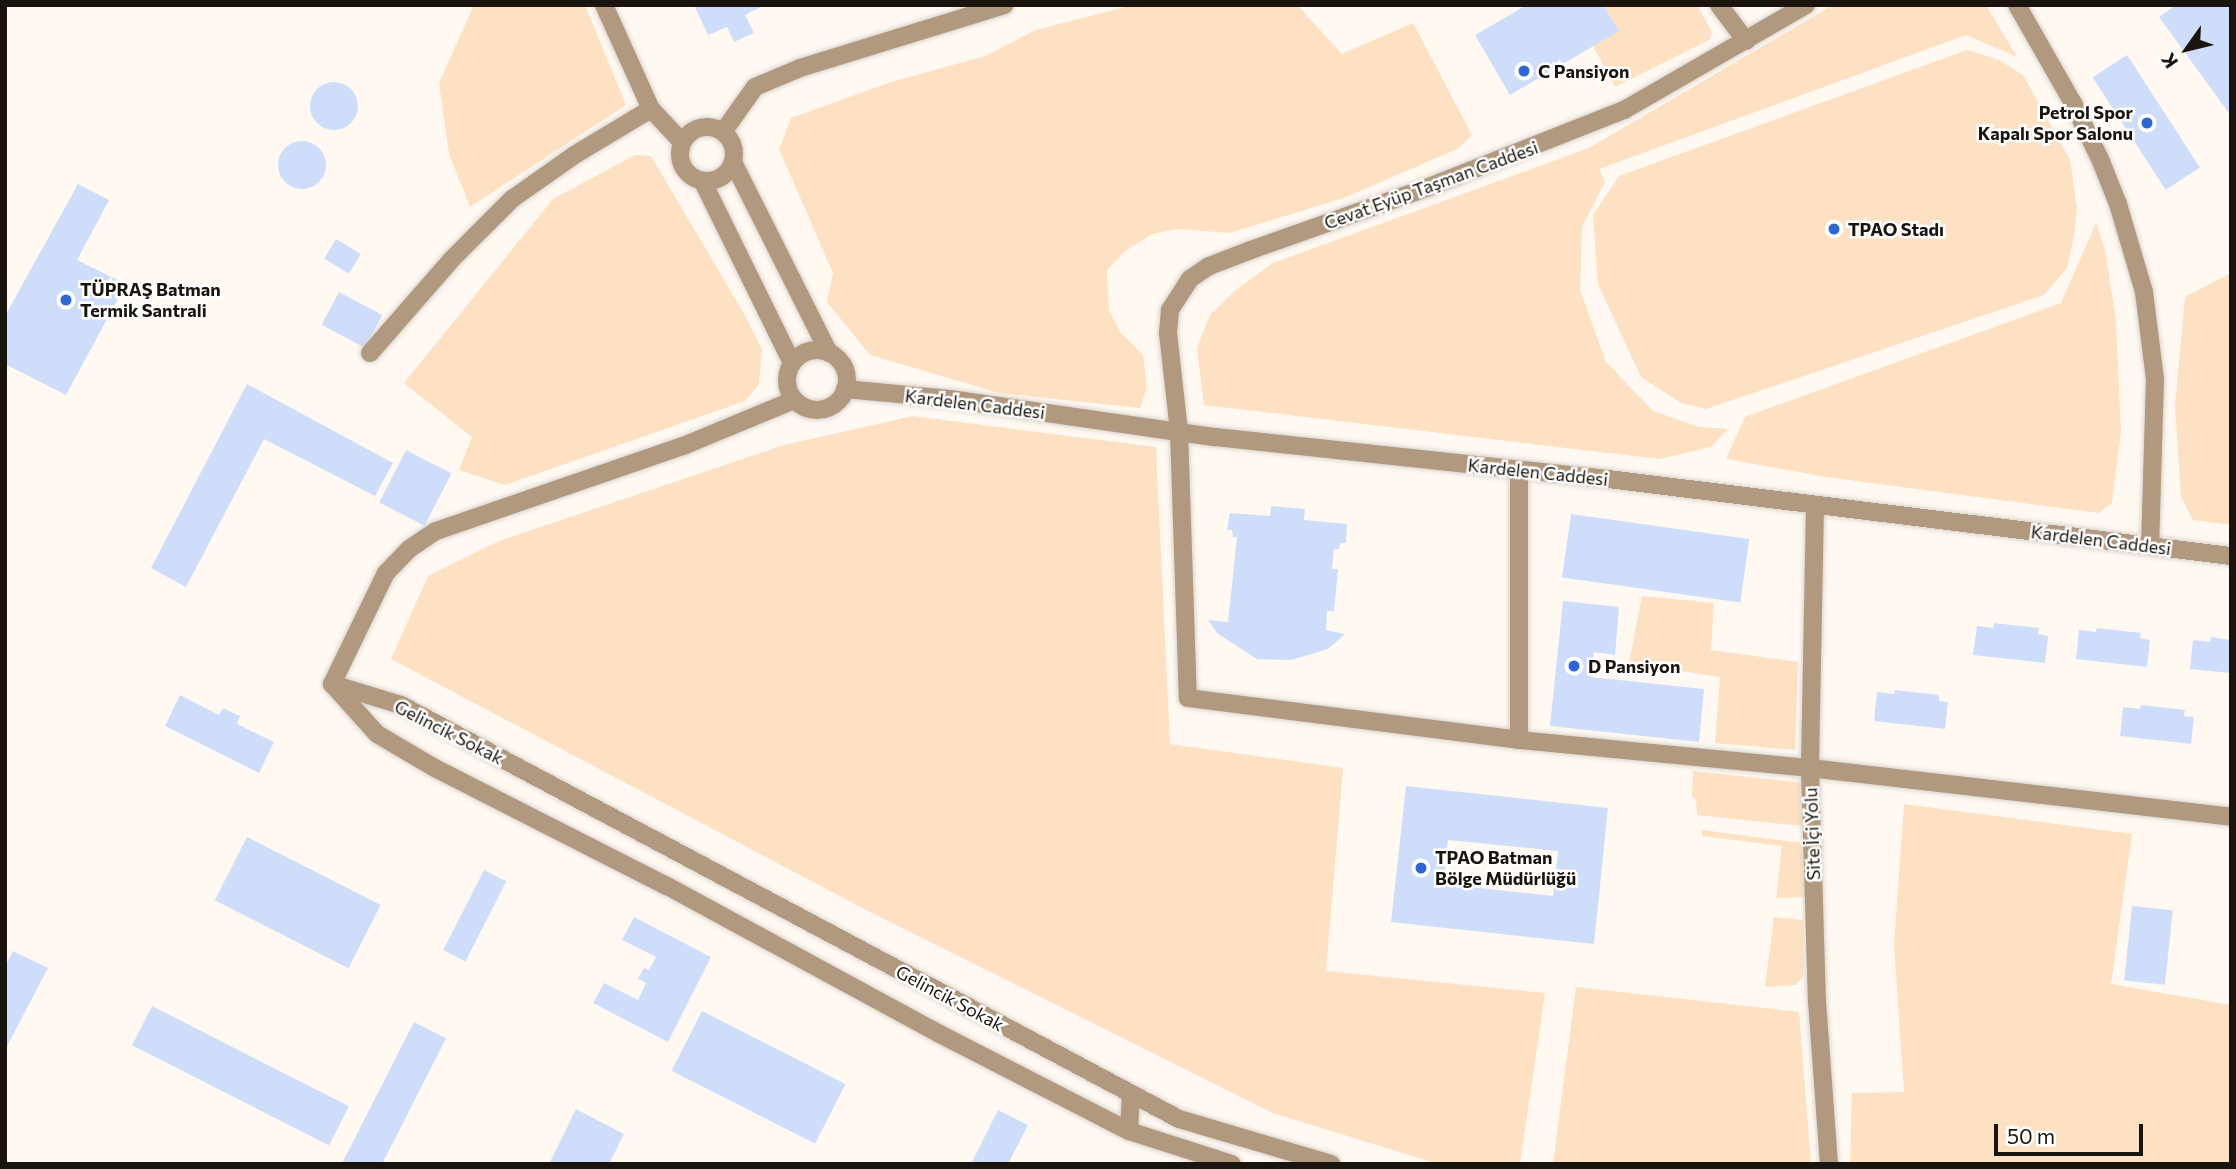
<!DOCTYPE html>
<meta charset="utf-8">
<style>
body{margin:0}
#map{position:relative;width:2236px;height:1169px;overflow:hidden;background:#fff9f2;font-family:Commissioner,sans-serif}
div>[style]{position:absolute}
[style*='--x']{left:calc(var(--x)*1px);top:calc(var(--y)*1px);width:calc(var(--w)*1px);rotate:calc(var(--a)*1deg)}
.green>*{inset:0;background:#fde1c2}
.building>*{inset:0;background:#cedefa;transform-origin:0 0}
.round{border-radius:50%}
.roads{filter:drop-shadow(0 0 2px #dad4ce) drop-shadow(0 0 2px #dad4ce)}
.minor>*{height:18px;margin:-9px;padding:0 9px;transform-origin:9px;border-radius:9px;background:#b0997e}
.minor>.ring{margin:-9px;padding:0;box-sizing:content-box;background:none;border:18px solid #b0997e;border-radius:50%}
.dots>*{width:19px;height:19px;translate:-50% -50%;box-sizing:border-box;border:4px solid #fff;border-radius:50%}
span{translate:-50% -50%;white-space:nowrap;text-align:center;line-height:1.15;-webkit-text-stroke:5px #fff;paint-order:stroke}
.poi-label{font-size:18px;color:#19140e;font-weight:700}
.left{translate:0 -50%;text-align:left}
.right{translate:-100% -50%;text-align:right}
.street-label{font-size:18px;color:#19140e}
.frame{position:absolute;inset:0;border:7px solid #19140e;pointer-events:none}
.north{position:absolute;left:2152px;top:14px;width:70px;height:70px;-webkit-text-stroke:5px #fff;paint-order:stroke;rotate:236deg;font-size:19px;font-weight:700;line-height:28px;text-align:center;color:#19140e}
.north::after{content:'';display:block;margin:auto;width:24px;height:32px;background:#19140e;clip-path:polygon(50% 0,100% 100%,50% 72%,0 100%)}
.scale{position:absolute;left:1994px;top:1124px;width:149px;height:32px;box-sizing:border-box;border:4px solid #19140e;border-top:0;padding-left:9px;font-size:21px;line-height:24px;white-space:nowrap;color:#19140e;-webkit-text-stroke:5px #fff;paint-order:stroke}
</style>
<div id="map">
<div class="green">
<div style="clip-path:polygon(474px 5px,585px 5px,626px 105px,470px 207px,449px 154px,439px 83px)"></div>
<div style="clip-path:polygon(1133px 5px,1297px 5px,1342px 54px,1413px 23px,1472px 135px,1457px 149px,1344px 198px,1229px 233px,1177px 229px,1152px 234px,1124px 252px,1107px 270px,1109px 310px,1121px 333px,1143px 355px,1147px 388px,1140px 408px,999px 393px,870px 355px,827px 302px,833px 273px,779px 149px,791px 118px,891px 82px,985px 56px,1036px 30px)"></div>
<div style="clip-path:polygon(1603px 5px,1697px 5px,1712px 32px,1709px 40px,1615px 87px,1593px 46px,1618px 31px)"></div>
<div style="clip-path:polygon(1833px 5px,1986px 5px,2017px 57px,1966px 35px,1599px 169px,1605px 182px,1582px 227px,1580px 290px,1606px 362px,1653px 411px,1699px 427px,1728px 429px,1711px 447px,1659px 459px,1204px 405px,1197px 348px,1210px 315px,1237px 289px,1273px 263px,1589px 148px)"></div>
<div style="clip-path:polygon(1967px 50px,1999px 60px,2023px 75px,2070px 160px,2077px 209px,2073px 242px,2067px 268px,2044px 295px,1706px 409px,1681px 403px,1641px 377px,1598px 284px,1593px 215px,1619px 176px)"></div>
<div style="clip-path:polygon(635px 155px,651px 156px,743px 312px,762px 349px,759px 384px,745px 401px,505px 485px,459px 470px,472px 437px,404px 383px,553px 199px)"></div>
<div style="clip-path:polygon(2096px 223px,2105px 250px,2116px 320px,2121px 432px,2112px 503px,2099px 513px,1826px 477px,1726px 459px,1745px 417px,2061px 303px)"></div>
<div style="clip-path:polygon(2231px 273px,2231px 525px,2193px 520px,2181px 497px,2175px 406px,2185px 297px)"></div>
<div style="clip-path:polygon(913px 416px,1156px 447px,1170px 744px,1343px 768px,1326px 971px,1545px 993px,1520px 1164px,1438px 1164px,1273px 1113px,866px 910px,391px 659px,428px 576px,499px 541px,784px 445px)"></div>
<div style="clip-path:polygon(1642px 596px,1714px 603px,1711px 650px,1798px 662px,1795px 750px,1715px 743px,1720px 677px,1629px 663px)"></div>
<div style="clip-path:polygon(1693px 771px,1804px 783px,1802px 826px,1697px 815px,1696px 800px,1692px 796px)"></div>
<div style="clip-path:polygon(1904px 804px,2132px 834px,2111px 984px,2231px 1005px,2231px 1164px,1850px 1164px,1852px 1093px,1904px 1092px,1894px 945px)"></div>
<div style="clip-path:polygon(1702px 830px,1802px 843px,1805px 897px,1776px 898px,1782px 846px,1702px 836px)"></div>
<div style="clip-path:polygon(1774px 917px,1803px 920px,1804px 975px,1796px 985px,1765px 987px)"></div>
<div style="clip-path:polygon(1576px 987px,1799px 1012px,1811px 1164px,1553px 1164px)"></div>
</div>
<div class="building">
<div style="clip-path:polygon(694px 5px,765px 5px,745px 15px,754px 33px,734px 42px,727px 27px,708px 35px)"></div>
<div style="clip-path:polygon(1527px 5px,1603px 5px,1619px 31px,1510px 95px,1475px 35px)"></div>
<div style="clip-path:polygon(2176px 5px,2231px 5px,2231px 116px,2159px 17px)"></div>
<div style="left:2127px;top:55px;width:134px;height:41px;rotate:57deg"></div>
<div class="round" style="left:310px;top:82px;width:48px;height:48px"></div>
<div class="round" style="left:278px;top:141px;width:48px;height:48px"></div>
<div style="clip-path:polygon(78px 184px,109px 200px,77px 260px,126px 284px,66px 395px,5px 364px,5px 316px)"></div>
<div style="left:336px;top:239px;width:29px;height:23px;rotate:31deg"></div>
<div style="left:339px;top:292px;width:49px;height:37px;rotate:28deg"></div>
<div style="clip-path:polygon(247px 384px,393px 463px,375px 496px,264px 439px,186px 587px,151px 568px)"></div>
<div style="left:406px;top:450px;width:51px;height:59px;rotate:27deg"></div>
<div style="clip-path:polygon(1271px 506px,1305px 509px,1304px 520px,1347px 524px,1346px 543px,1340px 543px,1339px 549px,1334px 549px,1332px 569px,1338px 569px,1334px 611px,1327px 611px,1326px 630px,1345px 634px,1328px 649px,1291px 660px,1257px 659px,1218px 634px,1208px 620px,1228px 622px,1237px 537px,1233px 537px,1232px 530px,1227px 530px,1230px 513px,1270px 516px)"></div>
<div style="left:1571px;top:514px;width:180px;height:64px;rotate:8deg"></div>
<div style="clip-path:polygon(1563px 601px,1619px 607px,1615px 655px,1594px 652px,1591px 677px,1704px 689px,1699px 742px,1550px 726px)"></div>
<div style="clip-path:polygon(1994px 623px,2039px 628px,2038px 634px,2048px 636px,2045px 663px,1973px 655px,1977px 626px,1993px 628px)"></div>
<div style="clip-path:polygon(2097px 628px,2141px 633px,2140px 638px,2150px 640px,2147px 667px,2076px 659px,2079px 630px,2096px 632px)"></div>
<div style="clip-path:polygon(2211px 637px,2231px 640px,2231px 673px,2190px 669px,2193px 640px,2210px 642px)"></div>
<div style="clip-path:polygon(1895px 690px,1939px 695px,1939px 701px,1948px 702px,1945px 729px,1874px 721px,1877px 692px,1894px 694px)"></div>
<div style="clip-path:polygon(180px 695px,219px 715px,223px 708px,240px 716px,237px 724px,274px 742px,259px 773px,165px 726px)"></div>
<div style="clip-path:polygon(2141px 705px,2185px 710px,2184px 716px,2194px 717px,2191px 744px,2120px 736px,2123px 707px,2140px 709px)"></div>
<div style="clip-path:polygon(evenodd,1406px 786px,1608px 808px,1594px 944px,1391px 922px,1406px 786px,1448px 840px,1558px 851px,1553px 896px,1443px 884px,1448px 840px)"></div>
<div style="left:247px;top:837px;width:150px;height:71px;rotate:27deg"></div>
<div style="left:484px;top:870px;width:25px;height:90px;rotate:27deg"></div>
<div style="left:2132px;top:906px;width:41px;height:75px;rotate:6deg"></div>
<div style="clip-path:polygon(634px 917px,711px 957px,668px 1042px,593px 1003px,604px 983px,638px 1000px,646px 983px,638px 979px,644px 968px,649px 970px,656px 957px,622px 940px)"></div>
<div style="clip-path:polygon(13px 951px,48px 968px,5px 1050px,5px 966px)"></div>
<div style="left:152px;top:1006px;width:221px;height:44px;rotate:27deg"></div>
<div style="left:702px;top:1011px;width:161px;height:67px;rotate:27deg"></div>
<div style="left:414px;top:1022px;width:36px;height:158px;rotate:27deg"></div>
<div style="clip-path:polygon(576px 1109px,624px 1134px,609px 1164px,549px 1164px)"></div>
<div style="clip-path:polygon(998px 1110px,1028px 1125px,1008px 1164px,971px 1164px)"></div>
</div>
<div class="roads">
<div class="minor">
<div style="--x:604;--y:5;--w:114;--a:65.7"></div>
<div style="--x:651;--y:109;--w:45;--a:46.8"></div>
<div style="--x:1719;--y:5;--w:45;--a:53.1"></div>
<div style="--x:1806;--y:5;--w:210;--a:150"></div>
<div style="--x:1624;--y:110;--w:210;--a:158.5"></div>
<div style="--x:1429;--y:187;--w:189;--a:160.5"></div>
<div style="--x:1251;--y:250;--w:45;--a:159.1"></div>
<div style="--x:1209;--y:266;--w:23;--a:146"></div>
<div style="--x:1190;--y:279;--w:37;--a:123"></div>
<div style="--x:1170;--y:310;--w:23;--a:95"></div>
<div style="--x:1168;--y:333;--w:99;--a:83.6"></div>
<div style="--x:1179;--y:431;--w:267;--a:88.1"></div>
<div style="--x:1188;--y:698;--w:334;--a:7.2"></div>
<div style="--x:1519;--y:740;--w:292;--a:5.5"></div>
<div style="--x:1810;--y:768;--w:424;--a:6.6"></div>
<div style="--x:2017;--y:5;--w:113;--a:60.3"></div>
<div style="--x:2073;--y:103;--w:62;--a:64.3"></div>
<div style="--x:2100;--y:159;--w:48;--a:68.2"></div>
<div style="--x:2118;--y:204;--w:92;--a:73.5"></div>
<div style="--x:2144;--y:292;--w:88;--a:82.8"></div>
<div style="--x:2155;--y:379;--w:167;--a:91.7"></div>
<div class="ring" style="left:680px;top:127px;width:36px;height:36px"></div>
<div style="--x:723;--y:132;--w:55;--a:-54.6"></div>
<div style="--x:755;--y:87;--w:49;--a:-22.9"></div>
<div style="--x:800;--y:68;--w:214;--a:-17.1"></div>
<div style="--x:733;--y:162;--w:214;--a:63.3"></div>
<div style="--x:703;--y:182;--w:202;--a:63.8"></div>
<div class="ring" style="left:787px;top:350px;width:42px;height:42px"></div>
<div style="--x:370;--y:353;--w:125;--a:-48.9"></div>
<div style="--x:452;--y:259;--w:85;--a:-45"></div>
<div style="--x:512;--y:199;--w:78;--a:-35.1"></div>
<div style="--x:576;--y:154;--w:87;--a:-31"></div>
<div style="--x:845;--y:389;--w:105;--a:5.4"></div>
<div style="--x:950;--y:399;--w:268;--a:8.2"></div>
<div style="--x:1215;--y:437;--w:395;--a:6.1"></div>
<div style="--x:1608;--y:479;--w:628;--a:7.05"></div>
<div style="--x:1519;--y:470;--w:270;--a:90"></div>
<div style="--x:1815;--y:505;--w:263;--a:91.1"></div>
<div style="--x:1810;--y:768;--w:233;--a:88.3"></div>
<div style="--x:1817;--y:1001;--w:163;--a:85.8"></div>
<div style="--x:332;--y:684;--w:72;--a:16.9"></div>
<div style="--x:401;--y:705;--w:881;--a:28.02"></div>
<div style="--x:1179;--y:1119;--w:159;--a:16.5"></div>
<div style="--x:332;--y:684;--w:67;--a:48"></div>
<div style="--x:377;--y:734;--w:67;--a:30.4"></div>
<div style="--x:435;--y:768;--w:260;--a:27"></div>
<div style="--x:667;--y:886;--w:311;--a:28.5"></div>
<div style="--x:940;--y:1034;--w:212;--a:27.2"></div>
<div style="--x:1129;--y:1131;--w:108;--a:17.8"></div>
<div style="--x:332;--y:684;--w:123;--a:-64.1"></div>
<div style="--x:386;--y:573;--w:33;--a:-46"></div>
<div style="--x:409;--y:549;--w:32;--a:-34"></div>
<div style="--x:436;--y:531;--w:261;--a:-19"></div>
<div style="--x:683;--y:446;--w:120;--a:-22.5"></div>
<div style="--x:1129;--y:1131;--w:37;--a:-87"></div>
</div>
</div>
<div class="dots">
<div style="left:1524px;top:71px;background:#2c67d5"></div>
<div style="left:2147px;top:123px;background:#2c67d5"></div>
<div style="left:1834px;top:229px;background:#2c67d5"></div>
<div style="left:66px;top:300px;background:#2c67d5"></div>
<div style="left:1574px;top:666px;background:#2c67d5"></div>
<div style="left:1421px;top:868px;background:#2c67d5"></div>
</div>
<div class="poi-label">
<span class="left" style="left:1538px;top:71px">C Pansiyon</span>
<span class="right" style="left:2133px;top:123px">Petrol Spor<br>Kapalı Spor Salonu</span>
<span class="left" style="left:1848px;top:229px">TPAO Stadı</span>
<span class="left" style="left:80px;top:300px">TÜPRAŞ Batman<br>Termik Santrali</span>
<span class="left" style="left:1588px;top:666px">D Pansiyon</span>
<span class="left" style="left:1435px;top:868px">TPAO Batman<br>Bölge Müdürlüğü</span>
</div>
<div class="street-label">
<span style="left:1431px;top:185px;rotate:-20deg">Cevat Eyüp Taşman Caddesi</span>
<span style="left:975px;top:404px;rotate:7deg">Kardelen Caddesi</span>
<span style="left:1538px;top:472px;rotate:6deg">Kardelen Caddesi</span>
<span style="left:2101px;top:540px;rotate:7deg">Kardelen Caddesi</span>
<span style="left:449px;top:732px;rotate:27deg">Gelincik Sokak</span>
<span style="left:1812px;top:834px;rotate:-92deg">Site İçi Yolu</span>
<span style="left:950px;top:998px;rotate:28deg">Gelincik Sokak</span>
</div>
<div class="frame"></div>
<div class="north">K</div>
<div class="scale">50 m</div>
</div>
